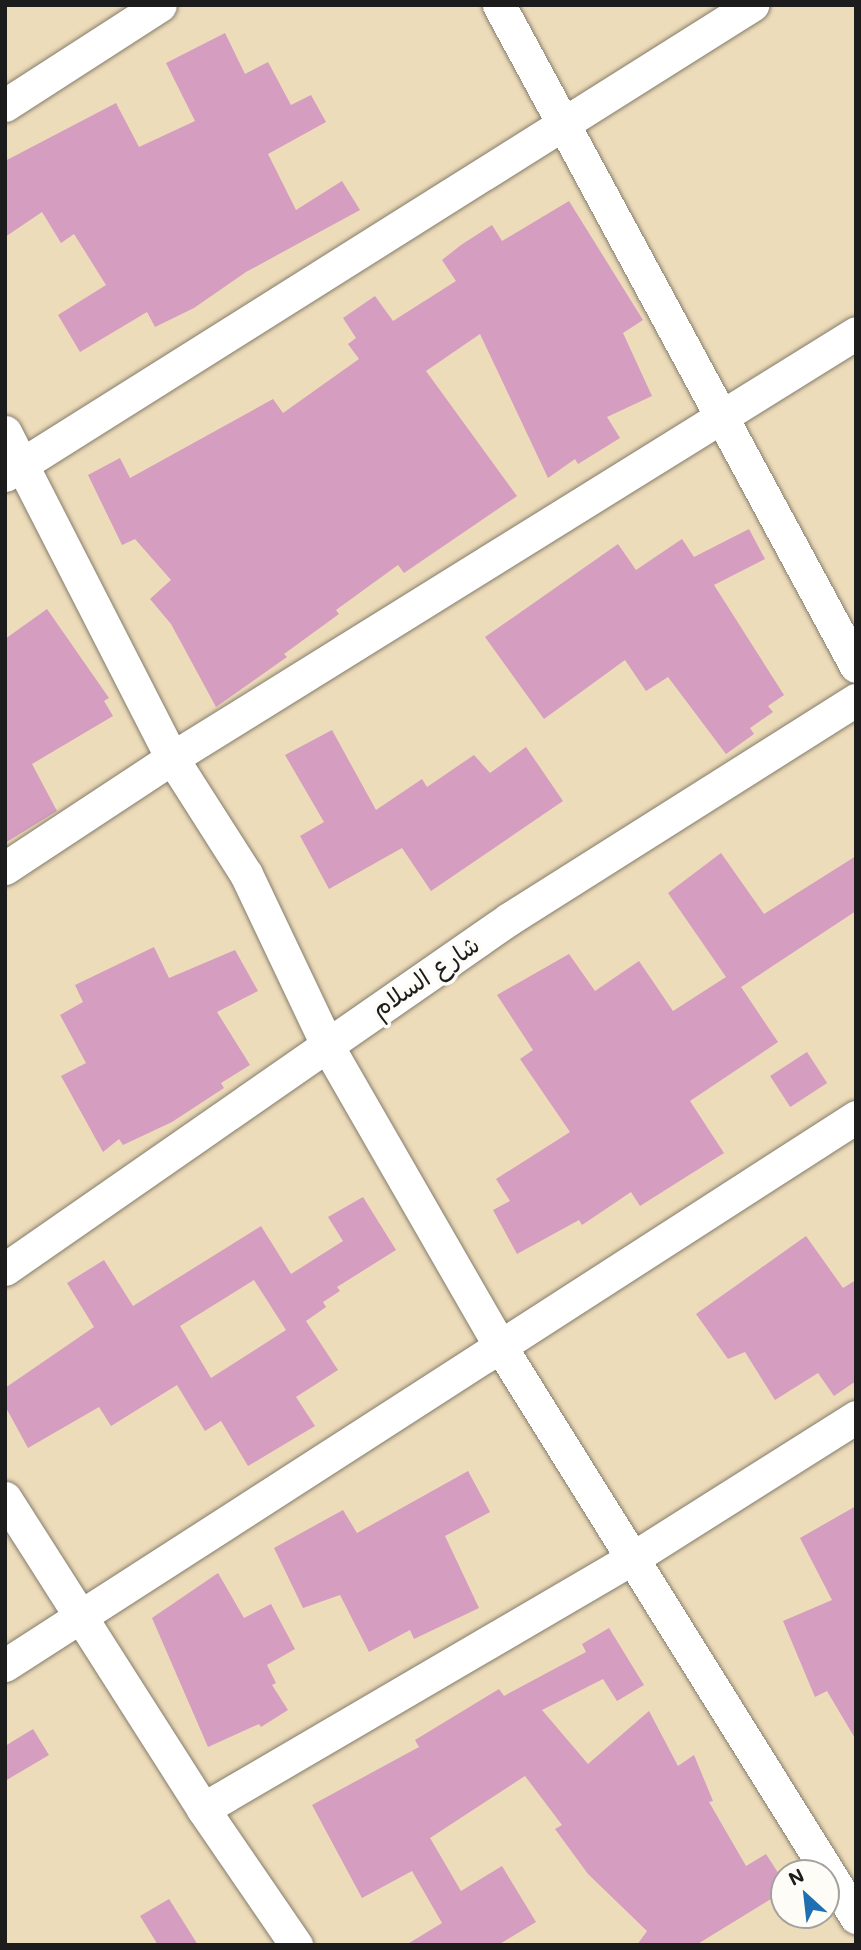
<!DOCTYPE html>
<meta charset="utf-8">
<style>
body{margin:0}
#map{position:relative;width:861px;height:1950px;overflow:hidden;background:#eddcba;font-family:Mali,"Playpen Sans Arabic",sans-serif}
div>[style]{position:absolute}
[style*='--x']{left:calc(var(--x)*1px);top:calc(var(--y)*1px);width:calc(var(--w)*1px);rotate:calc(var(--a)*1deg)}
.building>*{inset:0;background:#d59dbf;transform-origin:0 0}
.roads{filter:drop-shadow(0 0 2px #847c6b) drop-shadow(0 0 2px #847c6b)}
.street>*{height:33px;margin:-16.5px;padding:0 16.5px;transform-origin:16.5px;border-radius:16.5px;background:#fff}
span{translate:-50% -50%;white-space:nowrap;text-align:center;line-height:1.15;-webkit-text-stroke:7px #fdfcf7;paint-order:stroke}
.street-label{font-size:24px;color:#1c1c1c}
.frame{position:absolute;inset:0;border:7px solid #1c1c1c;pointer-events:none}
.north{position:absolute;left:770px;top:1859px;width:70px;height:70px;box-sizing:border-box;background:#fdfcf7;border:2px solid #a3a29f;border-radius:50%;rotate:333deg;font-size:19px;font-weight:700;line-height:28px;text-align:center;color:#1c1c1c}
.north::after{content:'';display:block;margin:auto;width:24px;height:32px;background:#1f6fb2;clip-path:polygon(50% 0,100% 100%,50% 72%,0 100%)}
</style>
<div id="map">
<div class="building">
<div style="clip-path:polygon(225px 33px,245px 74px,268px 62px,291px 105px,311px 95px,326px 122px,268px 154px,296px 210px,342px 181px,360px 210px,246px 272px,194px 308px,155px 327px,147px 312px,80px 352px,58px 315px,106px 285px,74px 234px,61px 243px,42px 212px,5px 237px,5px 161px,116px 103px,139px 147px,195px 121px,166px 63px)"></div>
<div style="clip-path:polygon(569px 201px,643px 320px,623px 333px,652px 396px,607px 417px,620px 438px,578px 464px,575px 459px,548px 478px,480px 334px,426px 371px,517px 496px,404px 573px,398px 565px,336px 610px,339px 614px,284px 654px,287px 657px,216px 707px,171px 624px,150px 599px,171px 580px,135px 539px,122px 545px,88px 475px,120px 458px,130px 478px,273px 399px,283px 413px,359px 359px,348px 344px,356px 338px,343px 318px,375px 296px,393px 321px,456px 281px,442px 260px,461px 245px,492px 225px,502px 241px)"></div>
<div style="clip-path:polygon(749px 529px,765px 559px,714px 585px,784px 695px,768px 706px,773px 712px,750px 728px,754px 734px,726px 754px,668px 677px,646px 691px,625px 660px,544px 719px,485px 637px,618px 544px,636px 570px,682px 539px,694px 557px)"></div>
<div style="clip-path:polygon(47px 609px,109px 698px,104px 701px,113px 716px,32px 764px,57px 811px,5px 843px,5px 639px)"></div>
<div style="clip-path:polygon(332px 730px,376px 810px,422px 779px,427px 787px,474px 755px,490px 773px,526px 747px,563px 801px,431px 891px,402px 848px,329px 889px,300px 836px,324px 822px,285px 755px)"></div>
<div style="clip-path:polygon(721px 853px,764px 914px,856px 856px,856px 911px,741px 987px,778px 1042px,690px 1101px,724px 1153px,640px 1206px,631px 1192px,582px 1225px,579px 1220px,517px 1254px,493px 1210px,510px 1201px,496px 1179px,570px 1132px,520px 1059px,533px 1050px,497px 995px,569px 954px,595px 991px,639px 961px,673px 1011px,726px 977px,668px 893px)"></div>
<div style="clip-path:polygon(154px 947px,169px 978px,235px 950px,258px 991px,217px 1012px,250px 1065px,221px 1083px,224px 1088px,172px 1122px,123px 1145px,119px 1139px,103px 1152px,61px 1076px,86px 1063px,60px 1015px,83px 1002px,75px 985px)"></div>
<div style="left:807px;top:1052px;width:37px;height:44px;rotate:57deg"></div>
<div style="clip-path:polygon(evenodd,363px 1197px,396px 1250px,337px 1287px,340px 1291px,323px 1302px,326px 1307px,306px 1321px,338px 1370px,296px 1397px,315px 1426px,248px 1466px,221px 1421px,205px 1431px,177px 1385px,111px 1426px,99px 1407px,28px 1448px,5px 1406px,5px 1388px,94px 1327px,67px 1283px,104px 1260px,133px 1306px,261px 1226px,291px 1274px,343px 1241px,328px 1217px,363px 1197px,254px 1280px,286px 1330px,211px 1378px,180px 1326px,254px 1280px)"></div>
<div style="clip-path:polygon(806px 1236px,843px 1288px,856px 1280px,856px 1381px,834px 1396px,818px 1373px,775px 1400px,745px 1352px,728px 1359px,696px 1314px)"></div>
<div style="clip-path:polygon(468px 1471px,490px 1512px,445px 1536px,479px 1608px,414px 1639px,410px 1630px,369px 1652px,340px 1595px,303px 1608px,274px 1548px,343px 1510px,357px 1533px)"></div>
<div style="clip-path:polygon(856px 1506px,856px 1740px,827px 1691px,815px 1697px,783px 1621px,832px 1600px,800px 1538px)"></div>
<div style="clip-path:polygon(218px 1573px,244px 1618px,271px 1604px,295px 1649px,267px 1665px,276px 1683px,272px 1685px,288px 1710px,261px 1727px,259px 1724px,208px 1747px,152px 1618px)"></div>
<div style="clip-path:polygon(609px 1628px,644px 1685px,617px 1701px,603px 1679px,542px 1710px,588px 1764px,649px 1711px,678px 1766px,694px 1755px,713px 1801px,709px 1802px,746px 1866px,766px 1854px,784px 1882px,784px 1891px,696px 1945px,637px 1945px,647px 1931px,588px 1874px,555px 1829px,562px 1825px,525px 1776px,430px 1838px,461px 1891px,502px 1866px,536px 1922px,498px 1945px,406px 1945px,442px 1923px,412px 1871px,362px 1898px,312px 1805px,419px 1747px,415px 1740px,499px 1689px,504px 1696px,586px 1652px,582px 1644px)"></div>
<div style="clip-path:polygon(33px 1729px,49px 1755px,5px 1781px,5px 1746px)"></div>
<div style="clip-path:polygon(169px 1899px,198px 1945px,158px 1945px,140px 1916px)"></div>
</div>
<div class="roads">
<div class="street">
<div style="--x:499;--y:5;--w:751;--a:61.63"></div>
<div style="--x:5;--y:105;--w:184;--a:-32.8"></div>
<div style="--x:5;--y:432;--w:366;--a:62.9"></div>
<div style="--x:172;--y:758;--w:138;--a:57.5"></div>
<div style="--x:246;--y:874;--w:191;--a:64.6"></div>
<div style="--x:328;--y:1047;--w:345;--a:60.1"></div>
<div style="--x:500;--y:1346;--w:673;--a:58.06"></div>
<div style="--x:5;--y:475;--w:883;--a:-32.18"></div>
<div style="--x:5;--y:868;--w:200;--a:-33.4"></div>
<div style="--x:172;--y:758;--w:805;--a:-31.85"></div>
<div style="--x:5;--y:1269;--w:614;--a:-34.78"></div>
<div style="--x:509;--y:919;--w:410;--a:-32.3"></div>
<div style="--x:5;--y:1498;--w:369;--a:57.5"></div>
<div style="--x:203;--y:1809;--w:165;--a:55.6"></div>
<div style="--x:5;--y:1665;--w:1012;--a:-32.78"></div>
<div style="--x:203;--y:1809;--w:498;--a:-30.3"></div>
<div style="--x:633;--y:1558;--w:264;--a:-32.3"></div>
</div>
</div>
<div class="street-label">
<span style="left:425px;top:976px;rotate:-34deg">شارع السلام</span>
</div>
<div class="frame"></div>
<div class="north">N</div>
</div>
